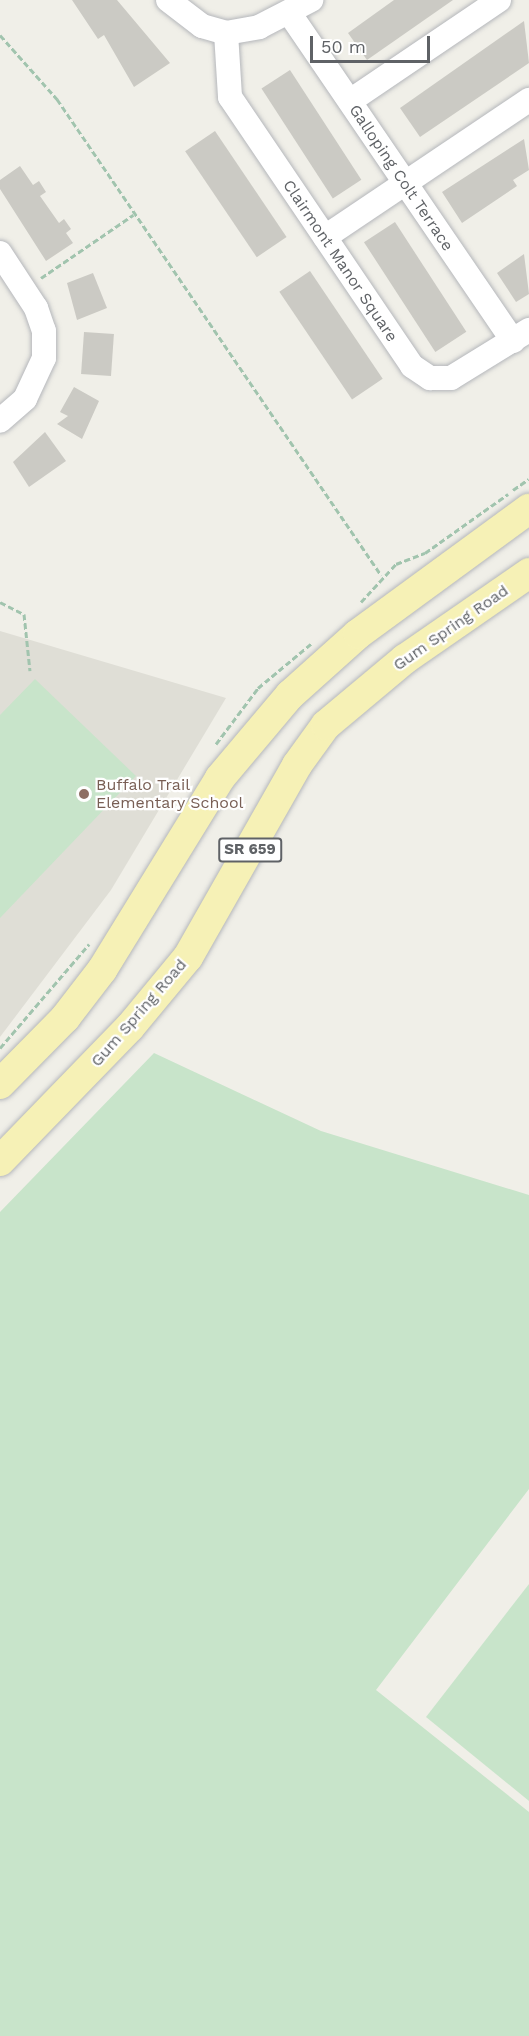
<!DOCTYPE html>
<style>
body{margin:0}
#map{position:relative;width:529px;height:2036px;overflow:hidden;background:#f0efe8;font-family:"Work Sans",sans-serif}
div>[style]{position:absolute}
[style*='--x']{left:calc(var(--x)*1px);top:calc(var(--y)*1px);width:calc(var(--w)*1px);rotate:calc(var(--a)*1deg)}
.education>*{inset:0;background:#dfded6}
.green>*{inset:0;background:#c8e4ca}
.building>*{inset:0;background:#cbcac4;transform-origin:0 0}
.path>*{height:3px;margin-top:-1.5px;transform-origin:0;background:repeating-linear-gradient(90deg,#a1c4ae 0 6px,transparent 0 9px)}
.roads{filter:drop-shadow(0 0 2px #b5b7bb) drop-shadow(0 0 2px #b5b7bb)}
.minor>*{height:24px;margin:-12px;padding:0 12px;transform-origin:12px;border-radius:12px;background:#fff}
.major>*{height:30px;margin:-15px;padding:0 15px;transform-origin:15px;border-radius:15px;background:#f6f1b6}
.dots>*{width:16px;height:16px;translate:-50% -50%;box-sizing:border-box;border:3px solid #fff;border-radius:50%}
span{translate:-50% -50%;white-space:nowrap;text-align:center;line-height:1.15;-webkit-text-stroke:4.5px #fff;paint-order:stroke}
.shield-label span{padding:2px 4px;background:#fff;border:2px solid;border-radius:4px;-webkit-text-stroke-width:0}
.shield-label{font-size:15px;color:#5f6266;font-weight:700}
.street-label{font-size:16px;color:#5f6266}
.education-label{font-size:16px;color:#785e54}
.left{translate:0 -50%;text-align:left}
.scale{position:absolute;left:310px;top:36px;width:120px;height:27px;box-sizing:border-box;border:3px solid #5f6266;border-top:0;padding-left:8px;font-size:18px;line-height:21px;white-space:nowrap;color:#5f6266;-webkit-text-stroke:4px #fff;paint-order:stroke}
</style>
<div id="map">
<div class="education">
<div style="clip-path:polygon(0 631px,226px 698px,111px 890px,0 1037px)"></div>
</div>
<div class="green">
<div style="clip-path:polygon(35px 679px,136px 776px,0 918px,0 715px)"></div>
<div style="clip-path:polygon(154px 1053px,321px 1131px,529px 1195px,529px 1489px,376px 1690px,529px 1812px,529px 2036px,0 2036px,0 1212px)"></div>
<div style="clip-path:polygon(529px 1584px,529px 1801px,426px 1717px)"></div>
</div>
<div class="building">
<div style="clip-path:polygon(72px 0,117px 0,170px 63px,134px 87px,104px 35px,98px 39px)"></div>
<div style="clip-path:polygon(394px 0,453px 0,367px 60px,348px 33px)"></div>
<div style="clip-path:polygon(524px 21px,529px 63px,420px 137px,400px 108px)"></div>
<div style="left:290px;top:70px;width:131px;height:34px;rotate:57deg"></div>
<div style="left:215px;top:131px;width:128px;height:36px;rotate:56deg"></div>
<div style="clip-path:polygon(524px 139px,529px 170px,513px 180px,517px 186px,462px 223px,442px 192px)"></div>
<div style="clip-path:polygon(20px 166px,33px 185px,39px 181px,46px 192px,40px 196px,59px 223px,64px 219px,71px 229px,66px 233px,73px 243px,46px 261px,0 189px,0 180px)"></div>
<div style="left:395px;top:222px;width:131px;height:37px;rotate:57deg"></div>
<div style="clip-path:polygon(524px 254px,529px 294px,516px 302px,497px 273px)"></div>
<div style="left:310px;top:271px;width:130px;height:37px;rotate:56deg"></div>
<div style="clip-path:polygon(93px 273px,107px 308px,77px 320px,67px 283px)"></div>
<div style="left:84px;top:332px;width:30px;height:42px;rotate:4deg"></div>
<div style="clip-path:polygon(74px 387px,99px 401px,82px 439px,57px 424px,68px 416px,60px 412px)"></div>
<div style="clip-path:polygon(45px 432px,66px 461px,29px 487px,13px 462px)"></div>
</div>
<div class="path">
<div style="--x:0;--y:35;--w:86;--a:48.3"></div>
<div style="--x:57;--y:99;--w:576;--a:55.76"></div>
<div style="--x:41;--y:278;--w:112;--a:-34.4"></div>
<div style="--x:513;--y:490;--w:19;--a:-35"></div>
<div style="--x:0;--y:602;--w:27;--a:27"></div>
<div style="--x:24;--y:614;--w:57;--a:84"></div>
<div style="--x:361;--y:602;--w:52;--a:-47.4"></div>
<div style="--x:396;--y:564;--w:31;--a:-21"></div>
<div style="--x:425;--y:553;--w:102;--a:-35.4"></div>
<div style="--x:216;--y:744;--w:70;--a:-53.1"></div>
<div style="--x:258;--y:688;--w:70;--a:-39.8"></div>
<div style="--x:0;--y:1048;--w:137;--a:-49.4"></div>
</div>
<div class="roads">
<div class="minor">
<div style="--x:168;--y:0;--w:43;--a:37.4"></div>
<div style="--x:202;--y:26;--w:25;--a:16"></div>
<div style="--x:226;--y:33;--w:34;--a:-10"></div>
<div style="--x:259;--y:27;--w:59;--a:-27.4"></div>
<div style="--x:290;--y:14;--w:396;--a:55.7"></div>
<div style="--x:226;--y:33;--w:64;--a:86.4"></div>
<div style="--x:230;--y:97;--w:325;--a:55.9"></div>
<div style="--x:412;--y:366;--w:22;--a:34"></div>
<div style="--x:430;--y:378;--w:21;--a:0"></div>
<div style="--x:451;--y:378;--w:92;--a:-31.6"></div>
<div style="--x:350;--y:101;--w:180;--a:-34.1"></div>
<div style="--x:325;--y:237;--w:246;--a:-33.9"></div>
<div style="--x:0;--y:253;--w:66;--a:56.8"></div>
<div style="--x:36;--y:308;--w:24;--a:71"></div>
<div style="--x:44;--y:331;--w:27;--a:90"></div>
<div style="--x:44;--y:358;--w:45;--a:114.9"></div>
<div style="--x:25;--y:399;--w:33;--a:139"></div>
</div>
<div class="major">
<div style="--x:0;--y:1084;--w:93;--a:-45.4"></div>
<div style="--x:65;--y:1018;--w:61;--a:-52.4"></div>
<div style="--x:102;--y:970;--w:225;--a:-58.4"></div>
<div style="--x:220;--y:778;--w:109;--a:-49.9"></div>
<div style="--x:290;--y:695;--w:91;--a:-41.9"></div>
<div style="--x:358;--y:634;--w:212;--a:-36.2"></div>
<div style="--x:0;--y:1161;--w:187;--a:-45.9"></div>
<div style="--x:130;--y:1027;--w:91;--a:-50.4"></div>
<div style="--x:188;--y:957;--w:221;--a:-60.4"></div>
<div style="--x:297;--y:765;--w:49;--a:-54.1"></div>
<div style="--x:326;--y:725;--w:103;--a:-39.9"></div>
<div style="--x:405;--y:659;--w:151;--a:-34.7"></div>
</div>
</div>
<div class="dots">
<div style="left:84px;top:794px;background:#8d6e63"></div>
</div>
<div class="shield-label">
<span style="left:250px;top:850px">SR 659</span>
</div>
<div class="street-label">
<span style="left:401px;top:178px;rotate:56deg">Galloping Colt Terrace</span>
<span style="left:340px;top:261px;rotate:56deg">Clairmont Manor Square</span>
<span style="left:451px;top:628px;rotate:-35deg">Gum Spring Road</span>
<span style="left:139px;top:1013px;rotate:-49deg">Gum Spring Road</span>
</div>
<div class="education-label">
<span class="left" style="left:96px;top:794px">Buffalo Trail<br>Elementary School</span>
</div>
<div class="scale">50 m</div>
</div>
